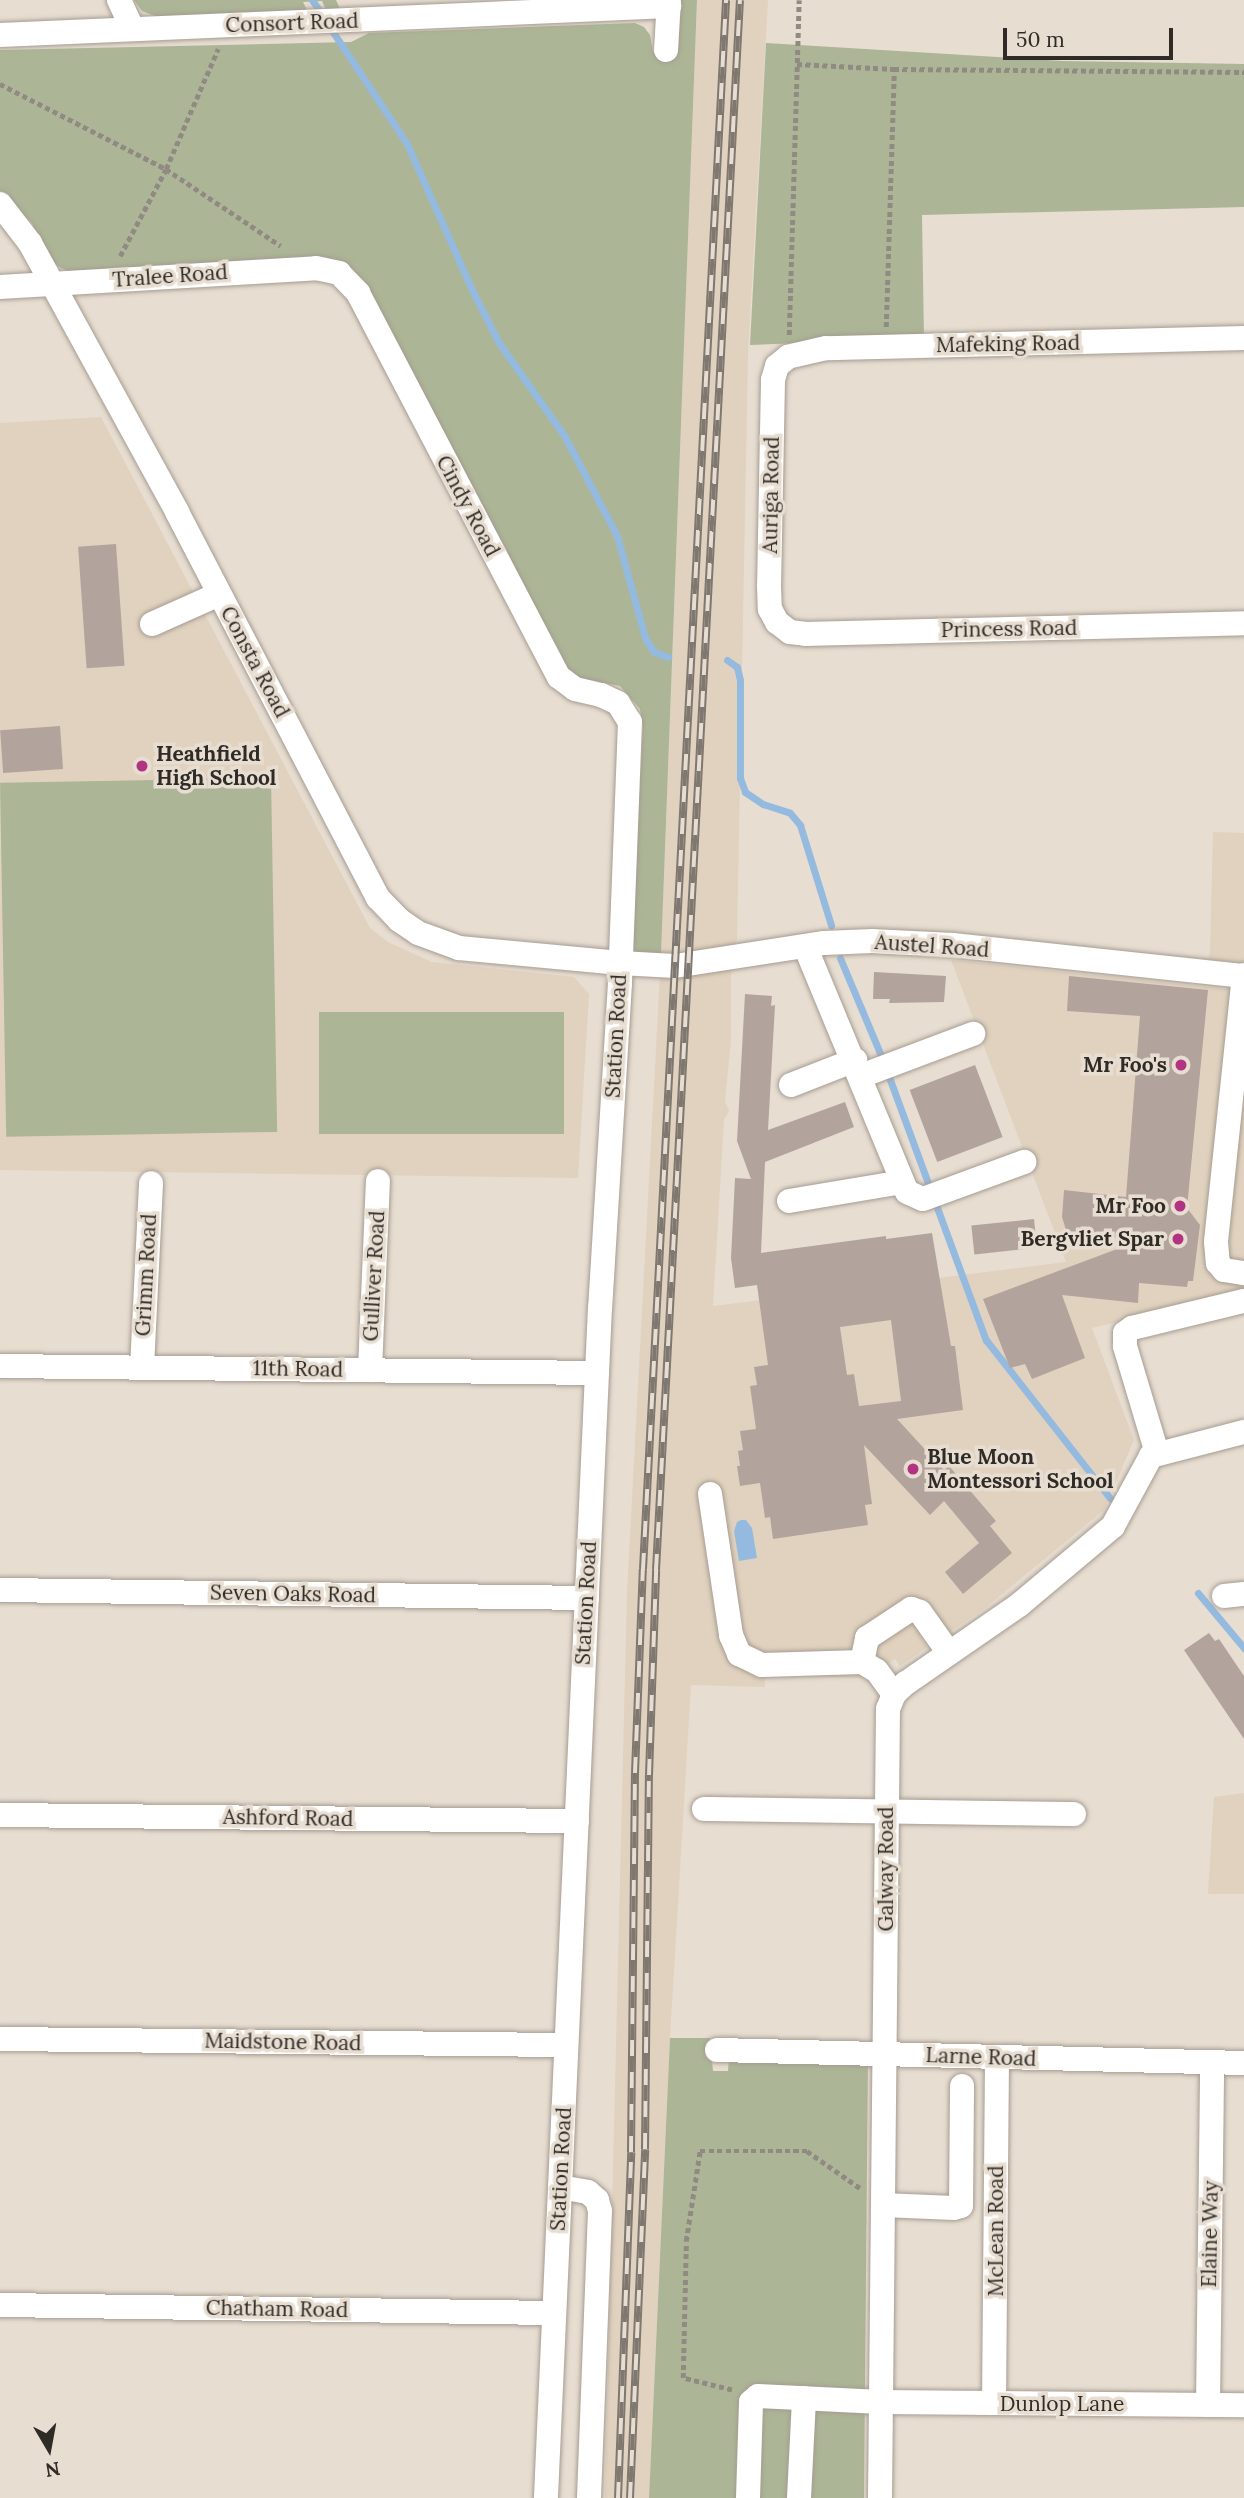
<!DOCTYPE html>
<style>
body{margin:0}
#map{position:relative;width:1244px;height:2498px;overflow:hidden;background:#e7ddd1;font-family:Lora,serif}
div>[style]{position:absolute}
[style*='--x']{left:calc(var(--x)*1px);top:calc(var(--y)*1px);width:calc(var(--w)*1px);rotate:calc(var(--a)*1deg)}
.built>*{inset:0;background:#e1d2bf}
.green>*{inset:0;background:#acb696;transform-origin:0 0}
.water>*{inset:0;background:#95badf}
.stream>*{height:7px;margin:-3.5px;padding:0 3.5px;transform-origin:3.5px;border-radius:3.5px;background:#95badf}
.building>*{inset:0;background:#b3a39d;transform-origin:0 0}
.path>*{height:4.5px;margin-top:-2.25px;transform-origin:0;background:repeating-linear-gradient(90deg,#918a82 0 5px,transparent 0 8.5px)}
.roads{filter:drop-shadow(0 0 2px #a69c91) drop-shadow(0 0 2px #a69c91)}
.minor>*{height:24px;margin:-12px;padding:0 12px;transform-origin:12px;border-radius:12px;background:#fff}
.rail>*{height:8px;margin-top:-4px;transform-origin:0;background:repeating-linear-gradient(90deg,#e7ddd1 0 16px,#7f7871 0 32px);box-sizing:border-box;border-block:2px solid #7f7871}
.dots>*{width:19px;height:19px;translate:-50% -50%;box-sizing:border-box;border:4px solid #e7ddd1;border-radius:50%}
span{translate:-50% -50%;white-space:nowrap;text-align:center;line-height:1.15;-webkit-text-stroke:7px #e7ddd1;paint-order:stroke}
.street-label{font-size:21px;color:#2f2b27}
.poi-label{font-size:21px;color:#2f2b27;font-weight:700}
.left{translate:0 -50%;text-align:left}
.right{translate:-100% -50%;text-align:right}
.north{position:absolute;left:14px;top:2414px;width:70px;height:70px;-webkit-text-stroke:5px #e7ddd1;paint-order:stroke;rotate:170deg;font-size:19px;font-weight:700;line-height:28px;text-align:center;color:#2f2b27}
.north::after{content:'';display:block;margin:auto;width:24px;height:32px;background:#2f2b27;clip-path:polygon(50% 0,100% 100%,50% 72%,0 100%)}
.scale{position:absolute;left:1003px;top:28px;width:170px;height:32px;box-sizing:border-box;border:4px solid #2f2b27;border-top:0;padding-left:9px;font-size:21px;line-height:24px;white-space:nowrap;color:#2f2b27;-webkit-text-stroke:5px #e7ddd1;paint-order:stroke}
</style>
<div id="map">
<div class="built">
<div style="clip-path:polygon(697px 0,768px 0,748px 354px,737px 938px,731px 973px,731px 1039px,725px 1102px,729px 1111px,724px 1120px,713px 1306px,1066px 1262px,951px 960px,1244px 991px,1244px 1292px,1092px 1328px,1134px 1440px,1104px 1510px,984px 1609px,947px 1634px,933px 1618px,919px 1636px,928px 1647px,900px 1666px,895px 1659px,867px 1678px,765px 1675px,765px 1687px,691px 1685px,670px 2038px,649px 2498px,605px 2498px,627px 1592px,661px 955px)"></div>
<div style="clip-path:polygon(101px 417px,370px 928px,388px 942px,432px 962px,574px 977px,589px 994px,578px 1178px,0 1170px,0 423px)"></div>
<div style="clip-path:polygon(1213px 832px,1244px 833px,1244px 976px,1206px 971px,1210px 952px)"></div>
<div style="clip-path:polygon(1244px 1793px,1244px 1894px,1208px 1894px,1214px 1797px)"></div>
</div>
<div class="green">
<div style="clip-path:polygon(134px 0,336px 0,340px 9px,326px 10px,322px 1px,303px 2px,307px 10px,158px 17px,142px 11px)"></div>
<div style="clip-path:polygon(681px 0,697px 0,661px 955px,637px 954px,631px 942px,643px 727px,640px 709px,620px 686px,579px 678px,564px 665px,359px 276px,350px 268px,319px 258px,68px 271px,61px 268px,54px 263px,31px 222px,0 192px,0 50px,351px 42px,369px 33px,635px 23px,644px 27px,650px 35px,653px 52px,678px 51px)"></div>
<div style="clip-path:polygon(766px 43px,1063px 61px,1244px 64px,1244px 207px,922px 215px,924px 338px,750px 345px)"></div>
<div style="left:271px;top:778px;width:354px;height:271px;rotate:89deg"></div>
<div style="left:319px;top:1012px;width:245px;height:122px"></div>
<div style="clip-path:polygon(670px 2038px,710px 2038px,713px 2071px,728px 2071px,729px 2056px,868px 2056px,864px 2498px,649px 2498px)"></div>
</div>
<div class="water">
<div style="clip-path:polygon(741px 1520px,746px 1520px,752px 1528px,757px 1558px,739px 1561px,734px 1531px,737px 1522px)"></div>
</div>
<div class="stream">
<div style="--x:312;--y:0;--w:19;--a:55"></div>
<div style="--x:329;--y:26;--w:141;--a:56.5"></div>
<div style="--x:407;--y:144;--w:160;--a:66"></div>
<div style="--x:472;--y:290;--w:59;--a:63"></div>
<div style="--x:499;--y:343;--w:115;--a:54.9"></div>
<div style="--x:565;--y:437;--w:62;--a:62.2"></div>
<div style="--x:594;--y:492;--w:50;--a:62.4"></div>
<div style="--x:617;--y:536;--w:106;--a:74.6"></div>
<div style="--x:645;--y:638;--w:17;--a:57"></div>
<div style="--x:654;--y:652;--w:15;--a:20"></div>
<div style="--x:727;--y:660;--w:12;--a:35"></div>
<div style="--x:737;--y:667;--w:13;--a:77"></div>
<div style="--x:740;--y:680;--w:98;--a:90"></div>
<div style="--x:740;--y:778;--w:15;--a:70"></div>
<div style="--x:745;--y:792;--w:22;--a:34"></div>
<div style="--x:763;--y:804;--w:28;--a:18"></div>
<div style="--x:790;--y:813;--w:16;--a:50"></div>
<div style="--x:800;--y:825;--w:105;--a:72.8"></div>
<div style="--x:840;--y:958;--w:108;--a:67.2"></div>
<div style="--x:882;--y:1058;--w:301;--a:69.8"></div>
<div style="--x:986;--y:1340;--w:201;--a:51.9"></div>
<div style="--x:1198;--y:1593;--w:72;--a:50.1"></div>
</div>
<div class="building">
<div style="left:116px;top:544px;width:122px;height:38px;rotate:86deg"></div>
<div style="left:60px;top:726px;width:43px;height:60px;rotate:86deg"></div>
<div style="clip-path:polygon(874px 972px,946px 976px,944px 1002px,889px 1003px,890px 999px,873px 999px)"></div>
<div style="clip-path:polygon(1069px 976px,1208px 990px,1187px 1208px,1200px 1225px,1193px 1281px,1188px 1281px,1187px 1287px,1139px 1283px,1138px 1303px,1062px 1295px,1085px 1358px,1032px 1379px,1025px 1364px,1010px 1368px,983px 1299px,1136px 1242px,1134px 1235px,1070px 1243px,1062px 1217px,1064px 1190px,1126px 1197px,1140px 1016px,1067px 1011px)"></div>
<div style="clip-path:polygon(evenodd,745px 994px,772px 996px,771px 1006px,775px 1005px,768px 1130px,845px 1102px,854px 1127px,765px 1162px,761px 1253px,886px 1236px,886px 1239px,932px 1233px,951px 1346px,955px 1346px,963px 1410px,897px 1419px,944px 1470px,949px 1466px,996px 1521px,990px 1526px,1012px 1553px,963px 1594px,945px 1572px,979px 1543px,944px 1501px,930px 1515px,864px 1445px,872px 1504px,865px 1505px,868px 1525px,773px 1539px,770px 1517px,765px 1518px,760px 1483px,740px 1486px,737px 1466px,740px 1466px,738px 1451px,743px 1450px,740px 1431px,756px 1429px,750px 1386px,757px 1385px,754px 1367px,768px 1365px,757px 1285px,735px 1288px,731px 1258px,735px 1178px,751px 1179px,737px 1141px,745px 994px,891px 1320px,901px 1401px,859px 1406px,854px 1374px,847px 1375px,840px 1327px,891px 1320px)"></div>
<div style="left:975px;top:1065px;width:77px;height:70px;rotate:69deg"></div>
<div style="left:1034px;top:1219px;width:29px;height:63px;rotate:84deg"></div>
<div style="clip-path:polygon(1209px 1633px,1215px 1641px,1219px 1639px,1244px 1676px,1244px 1739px,1184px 1650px)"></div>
</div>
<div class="path">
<div style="--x:797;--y:64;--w:97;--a:3"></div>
<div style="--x:0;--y:84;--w:186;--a:27.1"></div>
<div style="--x:166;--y:169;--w:138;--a:33.8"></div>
<div style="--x:120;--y:256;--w:98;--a:-62.1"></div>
<div style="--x:166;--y:169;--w:131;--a:-66.6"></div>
<div style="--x:886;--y:327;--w:258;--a:-88.2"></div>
<div style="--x:894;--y:69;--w:350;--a:0.5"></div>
<div style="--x:789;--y:335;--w:335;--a:-88.3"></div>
<div style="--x:732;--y:2390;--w:50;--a:-166.2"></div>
<div style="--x:683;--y:2378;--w:137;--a:-88.7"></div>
<div style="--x:686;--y:2241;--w:91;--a:-81.2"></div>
<div style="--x:700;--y:2151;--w:107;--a:0"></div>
<div style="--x:807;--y:2151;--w:65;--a:34.9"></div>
</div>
<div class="roads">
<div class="minor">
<div style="--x:119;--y:0;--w:31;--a:65"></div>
<div style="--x:0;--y:35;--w:670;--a:-2.48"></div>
<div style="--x:666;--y:50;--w:50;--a:-86.6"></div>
<div style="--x:0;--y:204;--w:49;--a:52.4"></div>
<div style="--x:30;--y:243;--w:307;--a:61.3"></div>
<div style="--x:177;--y:512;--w:435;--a:62.5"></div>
<div style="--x:378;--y:898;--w:30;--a:46"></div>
<div style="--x:399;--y:920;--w:23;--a:34"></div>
<div style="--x:418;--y:933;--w:44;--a:20.1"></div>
<div style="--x:459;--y:948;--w:162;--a:5.3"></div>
<div style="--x:620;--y:963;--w:55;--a:3.1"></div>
<div style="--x:675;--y:966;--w:151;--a:-8.8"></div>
<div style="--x:824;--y:943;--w:48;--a:-2.4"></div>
<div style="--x:872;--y:941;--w:81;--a:2.8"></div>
<div style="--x:953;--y:945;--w:293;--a:6.1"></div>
<div style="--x:0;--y:287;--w:317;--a:-3.4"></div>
<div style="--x:316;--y:268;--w:24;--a:12"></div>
<div style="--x:339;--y:273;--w:28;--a:46"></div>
<div style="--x:358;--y:293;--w:433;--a:62.4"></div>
<div style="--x:559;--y:677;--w:20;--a:37"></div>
<div style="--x:575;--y:689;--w:27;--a:13"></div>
<div style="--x:601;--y:695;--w:19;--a:25"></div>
<div style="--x:618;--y:703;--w:22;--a:58"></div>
<div style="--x:630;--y:722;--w:261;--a:92.2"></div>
<div style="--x:620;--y:983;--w:325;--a:93.5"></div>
<div style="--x:600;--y:1307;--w:1192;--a:92.6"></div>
<div style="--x:1244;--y:338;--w:418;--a:178.6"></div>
<div style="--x:826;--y:348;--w:39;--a:167"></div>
<div style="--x:788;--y:357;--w:14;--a:141"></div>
<div style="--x:777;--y:366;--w:15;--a:106"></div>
<div style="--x:773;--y:380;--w:206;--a:91.1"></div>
<div style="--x:769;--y:586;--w:23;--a:88"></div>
<div style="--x:770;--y:609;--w:15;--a:62"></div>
<div style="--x:777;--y:622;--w:16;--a:38"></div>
<div style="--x:790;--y:632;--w:16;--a:7"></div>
<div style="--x:806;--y:634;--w:438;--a:-1.4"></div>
<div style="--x:152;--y:624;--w:73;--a:-24.1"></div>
<div style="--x:805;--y:946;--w:266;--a:67.5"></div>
<div style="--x:907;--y:1192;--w:17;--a:24"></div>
<div style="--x:923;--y:1199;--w:108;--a:-20.1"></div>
<div style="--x:1244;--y:975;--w:268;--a:96"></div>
<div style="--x:1216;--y:1242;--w:21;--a:85"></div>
<div style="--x:1218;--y:1263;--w:9;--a:49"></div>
<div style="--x:1224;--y:1270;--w:20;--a:9"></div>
<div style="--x:861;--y:1076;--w:120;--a:-20.6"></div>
<div style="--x:791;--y:1085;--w:69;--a:-21.3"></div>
<div style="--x:789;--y:1201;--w:115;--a:-9.5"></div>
<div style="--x:0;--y:1366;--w:597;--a:0.67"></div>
<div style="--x:142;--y:1368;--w:185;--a:-87.2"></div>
<div style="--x:370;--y:1370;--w:189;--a:-87.6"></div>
<div style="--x:1157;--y:1453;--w:112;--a:-106.7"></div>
<div style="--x:1125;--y:1346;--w:13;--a:-90"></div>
<div style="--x:1125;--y:1333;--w:9;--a:-36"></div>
<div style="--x:1132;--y:1328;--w:115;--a:-13.6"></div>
<div style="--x:710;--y:1494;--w:143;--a:81.5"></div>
<div style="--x:731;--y:1635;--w:21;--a:67"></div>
<div style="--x:739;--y:1654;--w:25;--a:26"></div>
<div style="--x:762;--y:1665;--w:100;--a:-1.7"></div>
<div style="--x:862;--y:1662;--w:17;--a:31"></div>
<div style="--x:877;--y:1671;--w:29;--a:54"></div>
<div style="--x:0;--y:1590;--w:587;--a:0.78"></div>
<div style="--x:1224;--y:1596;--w:20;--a:-6"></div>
<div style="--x:862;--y:1662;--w:25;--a:-78"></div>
<div style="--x:867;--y:1638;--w:53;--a:-33.4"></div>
<div style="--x:911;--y:1609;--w:9;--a:18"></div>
<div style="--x:920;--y:1612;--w:50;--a:54.7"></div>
<div style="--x:704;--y:1809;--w:370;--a:0.8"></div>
<div style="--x:0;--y:1815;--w:577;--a:0.6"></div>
<div style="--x:0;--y:2039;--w:566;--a:0.61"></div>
<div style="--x:717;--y:2050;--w:527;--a:1.41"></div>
<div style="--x:560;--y:2187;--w:28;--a:10"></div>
<div style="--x:588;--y:2192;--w:12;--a:42"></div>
<div style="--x:597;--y:2200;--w:11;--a:75"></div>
<div style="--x:600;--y:2211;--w:287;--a:92.2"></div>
<div style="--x:883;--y:2205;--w:71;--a:2.4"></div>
<div style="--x:954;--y:2208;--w:7;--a:-16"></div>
<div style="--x:961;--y:2206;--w:120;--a:-89.5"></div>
<div style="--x:0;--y:2305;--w:554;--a:0.83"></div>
<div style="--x:994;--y:2403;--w:345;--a:-89.5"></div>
<div style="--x:1208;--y:2405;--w:343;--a:-89.3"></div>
<div style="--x:748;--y:2498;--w:96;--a:-88.2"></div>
<div style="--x:751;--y:2402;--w:9;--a:-41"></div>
<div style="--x:758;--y:2396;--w:123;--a:2.8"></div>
<div style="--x:881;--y:2402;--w:363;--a:0.5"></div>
<div style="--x:799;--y:2498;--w:100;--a:-87.1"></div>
<div style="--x:880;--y:2498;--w:789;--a:-89.42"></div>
<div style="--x:888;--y:1709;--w:16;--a:-68"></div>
<div style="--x:894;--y:1694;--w:16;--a:-43"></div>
<div style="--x:906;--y:1683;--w:137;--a:-34.6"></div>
<div style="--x:1019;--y:1605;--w:123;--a:-40"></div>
<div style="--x:1113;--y:1526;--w:80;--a:-61.5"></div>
<div style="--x:1151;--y:1456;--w:96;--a:-14.5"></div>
</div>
</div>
<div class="rail">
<div style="--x:618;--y:2498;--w:346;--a:-87.8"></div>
<div style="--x:631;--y:2152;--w:379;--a:-89.4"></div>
<div style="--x:635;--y:1773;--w:204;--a:-87.8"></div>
<div style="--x:643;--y:1569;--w:1571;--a:-86.97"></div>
<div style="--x:630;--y:2498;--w:349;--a:-87.5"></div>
<div style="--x:645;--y:2149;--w:374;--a:-89.4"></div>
<div style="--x:649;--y:1775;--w:205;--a:-88"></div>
<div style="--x:656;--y:1570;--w:1572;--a:-86.94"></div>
</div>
<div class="dots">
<div style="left:142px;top:766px;background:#b23381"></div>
<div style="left:1181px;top:1065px;background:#b23381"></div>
<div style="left:1180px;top:1206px;background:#b23381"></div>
<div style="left:1178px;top:1239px;background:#b23381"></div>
<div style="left:913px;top:1469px;background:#b23381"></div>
</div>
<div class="street-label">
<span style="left:292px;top:23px;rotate:-2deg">Consort Road</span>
<span style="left:170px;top:276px;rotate:-4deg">Tralee Road</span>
<span style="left:1008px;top:344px;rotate:-1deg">Mafeking Road</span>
<span style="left:771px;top:495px;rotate:-89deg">Auriga Road</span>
<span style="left:468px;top:506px;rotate:62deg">Cindy Road</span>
<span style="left:1009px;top:629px;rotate:-1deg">Princess Road</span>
<span style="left:255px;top:662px;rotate:62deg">Consta Road</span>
<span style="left:932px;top:946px;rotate:4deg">Austel Road</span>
<span style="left:616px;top:1036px;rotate:-87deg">Station Road</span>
<span style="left:146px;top:1275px;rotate:-87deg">Grimm Road</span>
<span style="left:374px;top:1276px;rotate:-87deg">Gulliver Road</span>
<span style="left:298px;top:1369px;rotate:1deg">11th Road</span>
<span style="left:293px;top:1594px;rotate:1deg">Seven Oaks Road</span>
<span style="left:586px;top:1603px;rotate:-87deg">Station Road</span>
<span style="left:288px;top:1818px;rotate:1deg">Ashford Road</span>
<span style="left:886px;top:1869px;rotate:-90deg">Galway Road</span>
<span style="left:283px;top:2042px;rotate:1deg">Maidstone Road</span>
<span style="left:981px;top:2057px;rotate:2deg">Larne Road</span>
<span style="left:561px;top:2169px;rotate:-87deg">Station Road</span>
<span style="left:996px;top:2231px;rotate:-90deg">McLean Road</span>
<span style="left:1210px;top:2234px;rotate:-89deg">Elaine Way</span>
<span style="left:277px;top:2309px;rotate:1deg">Chatham Road</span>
<span style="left:1062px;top:2404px">Dunlop Lane</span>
</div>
<div class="poi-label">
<span class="left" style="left:156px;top:766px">Heathfield<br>High School</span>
<span class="right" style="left:1167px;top:1065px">Mr Foo's</span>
<span class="right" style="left:1166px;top:1206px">Mr Foo</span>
<span class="right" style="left:1164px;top:1239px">Bergvliet Spar</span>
<span class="left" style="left:927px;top:1469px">Blue Moon<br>Montessori School</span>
</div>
<div class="north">N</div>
<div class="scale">50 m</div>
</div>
